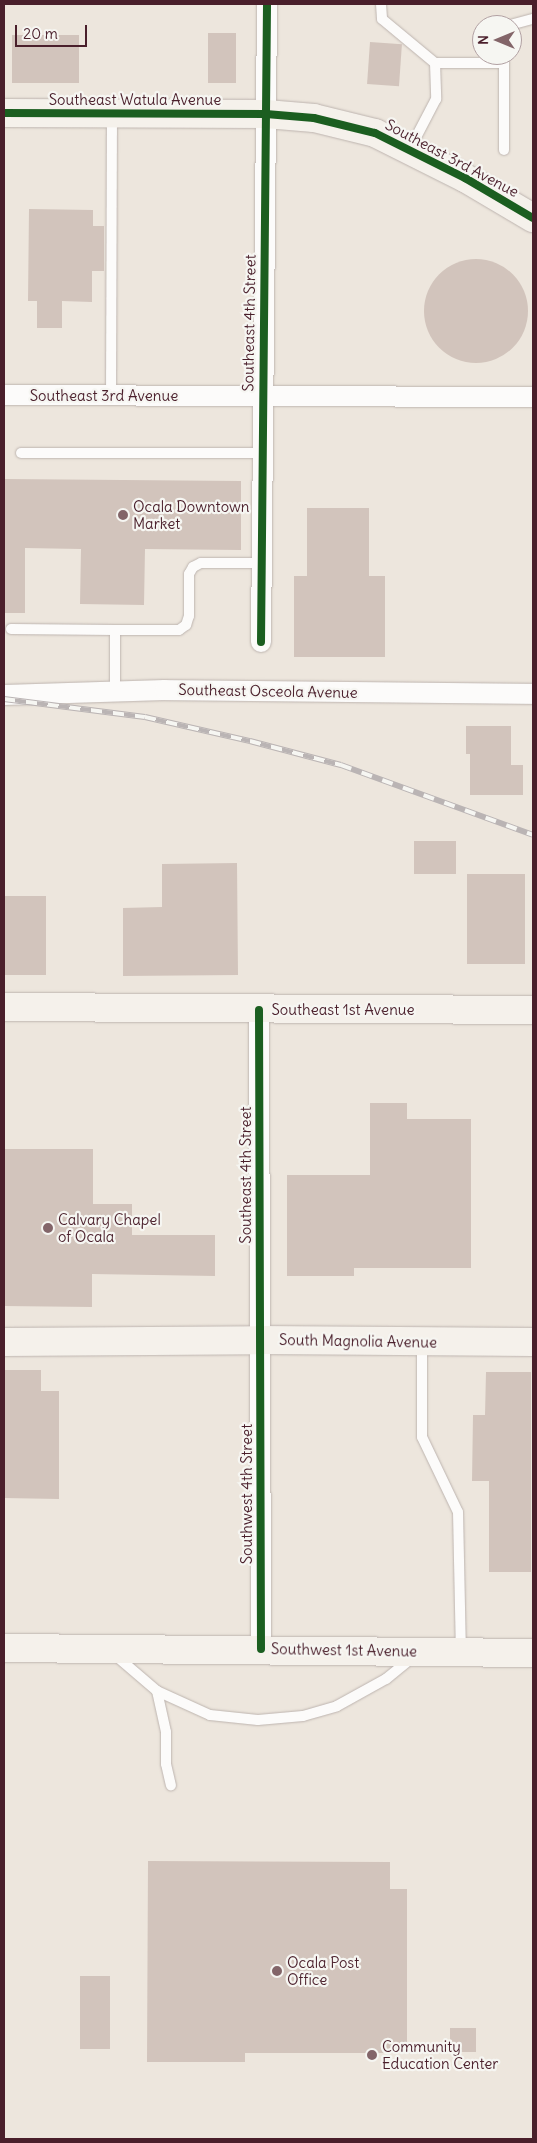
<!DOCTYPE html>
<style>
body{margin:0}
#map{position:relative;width:537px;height:2143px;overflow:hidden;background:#ede6dd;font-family:Delius,sans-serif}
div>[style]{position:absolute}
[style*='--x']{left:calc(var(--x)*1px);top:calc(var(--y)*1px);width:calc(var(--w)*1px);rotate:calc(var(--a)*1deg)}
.building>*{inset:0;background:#d2c4bc;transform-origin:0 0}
.round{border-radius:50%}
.roads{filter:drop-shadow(0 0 1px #bdb4af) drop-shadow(0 0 1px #bdb4af)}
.lane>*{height:10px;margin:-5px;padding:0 5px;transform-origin:5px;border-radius:5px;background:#fcfbfa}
.street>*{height:20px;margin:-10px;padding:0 10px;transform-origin:10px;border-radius:10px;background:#fcfbfa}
.secondary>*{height:28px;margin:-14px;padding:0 14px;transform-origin:14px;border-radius:14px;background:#f5f1eb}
.rail>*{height:5.5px;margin-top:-2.75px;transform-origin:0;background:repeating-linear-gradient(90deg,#f6f6f2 0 11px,#bab4b4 0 22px);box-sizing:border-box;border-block:1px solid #bab4b4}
.cycleway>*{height:8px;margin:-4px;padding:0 4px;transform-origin:4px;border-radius:4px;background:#1b5e20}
.dots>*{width:14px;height:14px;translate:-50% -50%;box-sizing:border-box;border:2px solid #f6f6f2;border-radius:50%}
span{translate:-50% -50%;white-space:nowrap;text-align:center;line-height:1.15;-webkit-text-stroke:4.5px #f6f6f2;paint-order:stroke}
.street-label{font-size:15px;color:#4a1f2b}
.poi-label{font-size:15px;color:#4a1f2b}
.left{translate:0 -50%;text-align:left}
.frame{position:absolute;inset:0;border:5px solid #4a1f2b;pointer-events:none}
.north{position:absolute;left:472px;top:15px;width:50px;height:50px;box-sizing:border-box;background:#f6f6f2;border:1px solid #b1a0a2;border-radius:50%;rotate:270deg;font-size:14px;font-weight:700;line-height:20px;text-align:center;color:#4a1f2b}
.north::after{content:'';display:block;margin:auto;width:18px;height:22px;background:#836569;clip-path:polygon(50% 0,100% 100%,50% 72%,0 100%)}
.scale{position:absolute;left:15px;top:25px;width:72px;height:22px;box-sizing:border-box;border:2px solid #4a1f2b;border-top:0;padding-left:6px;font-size:15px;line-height:18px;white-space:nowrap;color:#4a1f2b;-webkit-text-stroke:4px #f6f6f2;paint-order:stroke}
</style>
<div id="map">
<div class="building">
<div style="left:208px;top:33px;width:28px;height:50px"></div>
<div style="left:12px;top:35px;width:67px;height:48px"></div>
<div style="left:370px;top:42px;width:32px;height:42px;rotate:4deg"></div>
<div style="clip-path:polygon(29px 209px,93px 210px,93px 226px,104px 226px,104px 271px,92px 271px,92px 302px,62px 301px,62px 328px,37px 328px,37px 301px,28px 301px)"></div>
<div class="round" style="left:424px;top:259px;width:104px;height:104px"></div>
<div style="clip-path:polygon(5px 479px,241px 481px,241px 550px,145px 549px,144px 605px,80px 604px,81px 549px,25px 548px,25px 613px,4px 613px)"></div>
<div style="clip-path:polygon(307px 508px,369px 508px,369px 576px,385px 576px,385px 657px,294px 657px,294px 576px,307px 576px)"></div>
<div style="clip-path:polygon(466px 726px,511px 726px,511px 765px,523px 765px,523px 795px,470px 795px,470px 754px,466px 754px)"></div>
<div style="left:414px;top:841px;width:42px;height:33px"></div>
<div style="clip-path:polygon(237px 863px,238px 975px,123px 976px,123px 908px,162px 907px,162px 864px)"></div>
<div style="left:467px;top:874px;width:58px;height:90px"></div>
<div style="left:4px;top:896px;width:42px;height:79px"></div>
<div style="clip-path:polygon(370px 1103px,407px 1103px,407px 1119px,471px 1119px,471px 1268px,354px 1268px,354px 1276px,287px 1276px,287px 1175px,370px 1175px)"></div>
<div style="clip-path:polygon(4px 1149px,93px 1149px,93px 1204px,132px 1204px,132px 1235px,215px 1235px,215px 1276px,92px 1274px,92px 1307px,4px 1306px)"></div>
<div style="clip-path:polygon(4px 1370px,41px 1370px,41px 1391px,59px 1391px,59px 1499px,4px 1498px)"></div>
<div style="clip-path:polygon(486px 1372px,531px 1372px,531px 1572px,489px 1572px,489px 1481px,472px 1481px,473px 1415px,485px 1415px)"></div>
<div style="clip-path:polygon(148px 1861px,390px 1862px,390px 1889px,407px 1889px,407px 2053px,245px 2053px,245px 2062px,147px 2062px)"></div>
<div style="left:80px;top:1976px;width:30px;height:73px"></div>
<div style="left:450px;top:2028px;width:26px;height:24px"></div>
</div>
<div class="roads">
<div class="lane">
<div style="--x:381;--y:4;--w:15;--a:86"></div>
<div style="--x:382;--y:19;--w:69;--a:39.7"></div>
<div style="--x:435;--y:63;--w:36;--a:88"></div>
<div style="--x:436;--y:99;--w:56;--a:117.5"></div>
<div style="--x:510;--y:25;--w:24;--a:-15"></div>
<div style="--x:435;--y:63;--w:69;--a:0"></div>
<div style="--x:504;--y:63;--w:87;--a:90"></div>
<div style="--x:111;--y:396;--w:281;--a:-89.8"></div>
<div style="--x:21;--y:453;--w:241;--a:0"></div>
<div style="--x:11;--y:629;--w:104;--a:0.6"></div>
<div style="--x:115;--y:630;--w:61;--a:90"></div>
<div style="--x:115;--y:630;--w:64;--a:0"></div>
<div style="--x:179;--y:630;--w:9;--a:-36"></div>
<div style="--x:186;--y:625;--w:9;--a:-72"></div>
<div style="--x:189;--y:616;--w:42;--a:-90"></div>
<div style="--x:189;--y:574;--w:8;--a:-60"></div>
<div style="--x:193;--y:567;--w:9;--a:-27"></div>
<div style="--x:201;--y:563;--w:61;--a:0"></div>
<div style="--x:422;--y:1343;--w:94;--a:90"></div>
<div style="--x:422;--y:1437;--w:83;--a:64.4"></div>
<div style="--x:458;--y:1512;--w:139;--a:88.8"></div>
<div style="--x:115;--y:1655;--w:55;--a:40.6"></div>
<div style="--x:157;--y:1691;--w:58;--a:24.4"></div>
<div style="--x:210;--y:1715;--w:48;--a:5.9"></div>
<div style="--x:258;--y:1720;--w:45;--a:-5.1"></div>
<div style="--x:303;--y:1716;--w:35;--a:-16"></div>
<div style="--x:337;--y:1706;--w:56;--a:-28.9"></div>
<div style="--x:386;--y:1679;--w:35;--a:-39"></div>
<div style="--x:157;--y:1691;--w:42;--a:77.6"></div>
<div style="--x:166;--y:1732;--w:32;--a:90"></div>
<div style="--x:166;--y:1764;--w:22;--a:77"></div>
</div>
<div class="street">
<div style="--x:4;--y:395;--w:529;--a:0.22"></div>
<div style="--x:261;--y:642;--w:638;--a:-89.46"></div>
<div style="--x:4;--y:695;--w:161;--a:-1.8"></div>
<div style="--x:165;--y:690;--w:368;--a:0.6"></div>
<div style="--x:259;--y:1010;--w:639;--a:89.82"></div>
</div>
<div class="secondary">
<div style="--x:4;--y:113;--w:262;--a:0.2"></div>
<div style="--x:266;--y:114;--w:48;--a:4.8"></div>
<div style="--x:314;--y:118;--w:63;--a:13.8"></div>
<div style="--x:375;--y:133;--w:101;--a:26.6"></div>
<div style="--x:465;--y:178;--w:79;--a:30.5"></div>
<div style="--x:4;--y:1007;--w:529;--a:0.32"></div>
<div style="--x:4;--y:1342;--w:257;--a:-0.4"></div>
<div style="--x:261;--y:1340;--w:272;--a:0.4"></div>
<div style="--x:4;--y:1648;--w:529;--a:0.54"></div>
</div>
</div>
<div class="rail">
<div style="--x:4;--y:699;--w:142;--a:7.3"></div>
<div style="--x:145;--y:717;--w:108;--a:12.9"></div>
<div style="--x:250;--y:741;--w:94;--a:14.8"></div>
<div style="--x:341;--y:765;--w:204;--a:20"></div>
</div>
<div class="cycleway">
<div style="--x:4;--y:113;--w:262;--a:0.2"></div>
<div style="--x:266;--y:114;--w:48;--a:4.8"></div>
<div style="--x:314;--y:118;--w:63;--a:13.8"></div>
<div style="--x:375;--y:133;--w:101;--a:26.6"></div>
<div style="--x:465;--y:178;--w:79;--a:30.5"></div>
<div style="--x:261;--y:642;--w:638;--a:-89.46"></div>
<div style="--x:259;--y:1010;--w:639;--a:89.82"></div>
</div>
<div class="dots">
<div style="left:123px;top:515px;background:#836569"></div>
<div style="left:48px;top:1228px;background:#836569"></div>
<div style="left:277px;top:1971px;background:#836569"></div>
<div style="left:372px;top:2055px;background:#836569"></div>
</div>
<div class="street-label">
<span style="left:135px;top:100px">Southeast Watula Avenue</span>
<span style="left:452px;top:158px;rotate:28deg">Southeast 3rd Avenue</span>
<span style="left:249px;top:323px;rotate:-89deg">Southeast 4th Street</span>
<span style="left:104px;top:396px">Southeast 3rd Avenue</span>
<span style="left:268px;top:691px;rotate:1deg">Southeast Osceola Avenue</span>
<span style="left:343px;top:1010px">Southeast 1st Avenue</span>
<span style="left:246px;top:1175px;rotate:-90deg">Southeast 4th Street</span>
<span style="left:358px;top:1341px;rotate:1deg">South Magnolia Avenue</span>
<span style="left:247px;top:1494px;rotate:-90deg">Southwest 4th Street</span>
<span style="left:344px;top:1650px;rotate:1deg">Southwest 1st Avenue</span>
</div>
<div class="poi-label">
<span class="left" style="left:133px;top:515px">Ocala Downtown<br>Market</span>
<span class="left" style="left:58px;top:1228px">Calvary Chapel<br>of Ocala</span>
<span class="left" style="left:287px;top:1971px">Ocala Post<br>Office</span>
<span class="left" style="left:382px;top:2055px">Community<br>Education Center</span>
</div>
<div class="frame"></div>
<div class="north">N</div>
<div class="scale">20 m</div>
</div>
